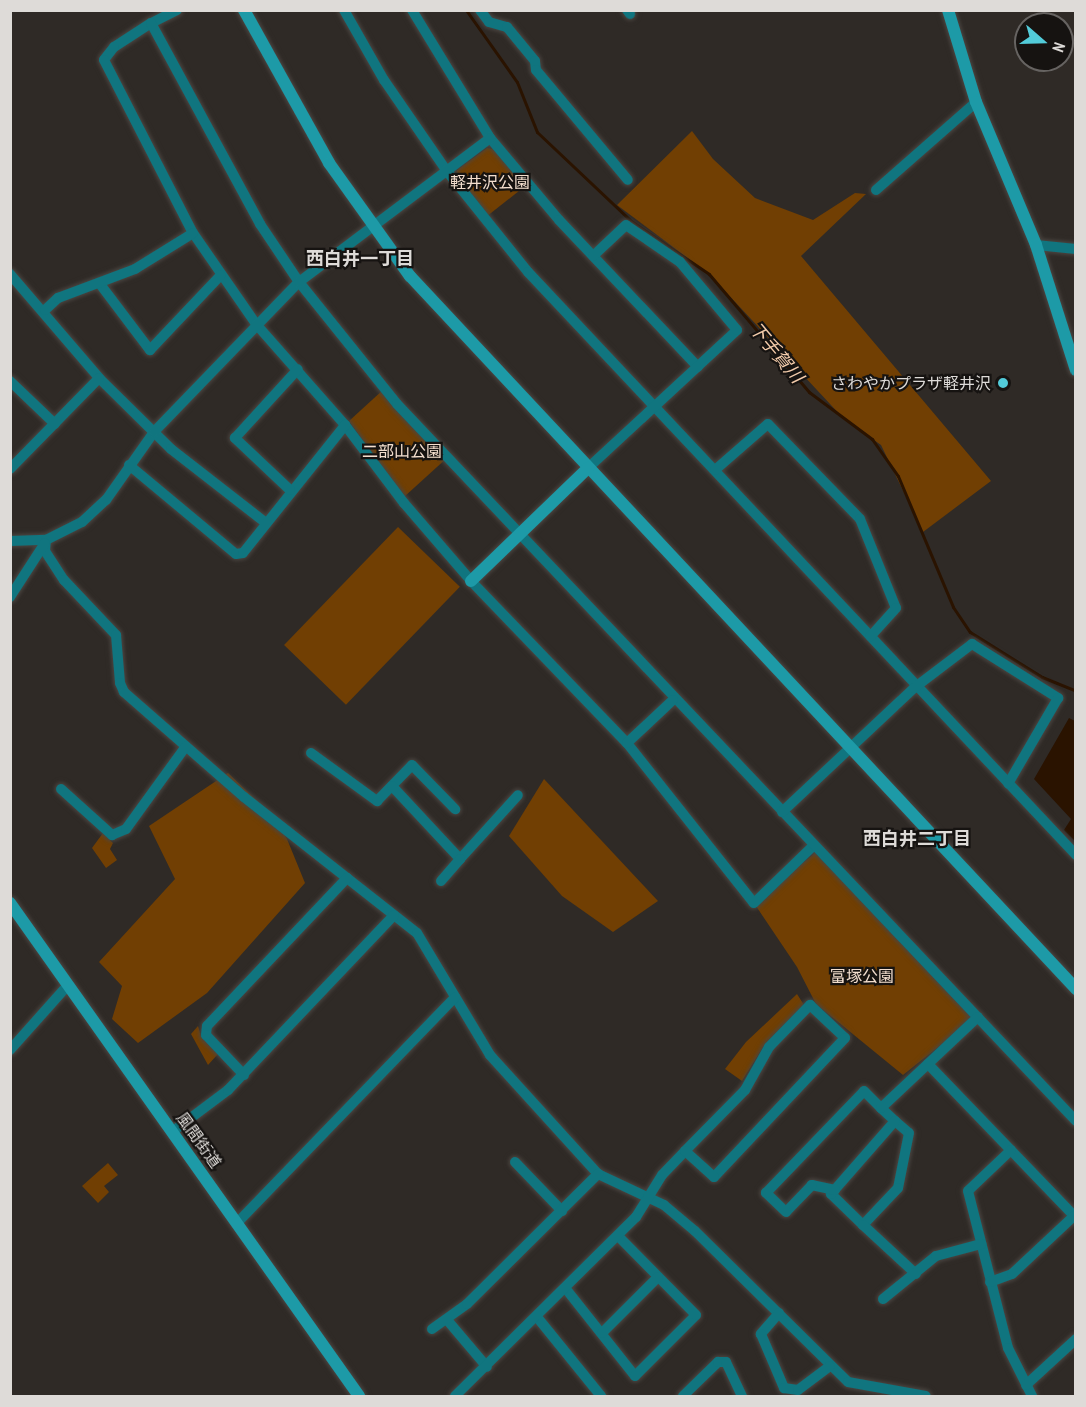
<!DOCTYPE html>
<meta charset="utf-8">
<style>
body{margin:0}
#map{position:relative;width:1086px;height:1407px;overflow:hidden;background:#2f2a26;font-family:"PT Sans Narrow","Noto Sans JP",sans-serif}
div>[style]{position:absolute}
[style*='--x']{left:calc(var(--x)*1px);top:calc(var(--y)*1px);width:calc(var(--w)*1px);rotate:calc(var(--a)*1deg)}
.green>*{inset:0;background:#713f03;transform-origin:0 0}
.water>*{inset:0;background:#2a1300}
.stream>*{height:3px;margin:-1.5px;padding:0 1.5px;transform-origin:1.5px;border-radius:1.5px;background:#2a1300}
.roads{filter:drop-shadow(0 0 2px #4b4642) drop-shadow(0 0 2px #4b4642)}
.street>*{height:10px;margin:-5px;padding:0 5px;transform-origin:5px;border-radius:5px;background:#10757f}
.secondary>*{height:12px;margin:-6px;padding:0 6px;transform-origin:6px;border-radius:6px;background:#1d9aa7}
.dots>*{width:16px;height:16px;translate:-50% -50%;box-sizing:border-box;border:3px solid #161311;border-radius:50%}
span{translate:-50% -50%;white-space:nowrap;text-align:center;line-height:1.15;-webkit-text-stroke:4.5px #161311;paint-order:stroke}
.park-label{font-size:16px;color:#f3dece}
.poi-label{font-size:16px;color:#dedbd8}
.right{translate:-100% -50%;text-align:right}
.street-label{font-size:16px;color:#dedbd8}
.neighbourhood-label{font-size:18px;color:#dedbd8;font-weight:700}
.water-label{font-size:18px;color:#f4ccab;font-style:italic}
.frame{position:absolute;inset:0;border:12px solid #dedbd8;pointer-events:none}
.north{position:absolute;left:1014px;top:12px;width:60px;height:60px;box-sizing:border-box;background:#161311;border:2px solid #666361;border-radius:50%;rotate:110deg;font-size:16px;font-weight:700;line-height:24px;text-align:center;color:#dedbd8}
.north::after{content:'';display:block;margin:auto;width:21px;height:27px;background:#52cbd9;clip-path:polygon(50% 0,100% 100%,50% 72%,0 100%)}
</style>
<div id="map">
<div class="green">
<div style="clip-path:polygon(692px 131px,713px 159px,755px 198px,813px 220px,855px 193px,866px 194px,801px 256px,991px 481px,923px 532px,881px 445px,844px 419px,709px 274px,617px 205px)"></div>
<div style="clip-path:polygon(487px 148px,495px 149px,524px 187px,486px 217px,456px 178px,457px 170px)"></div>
<div style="clip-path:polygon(384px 389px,448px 457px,404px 497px,349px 421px)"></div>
<div style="left:398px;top:527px;width:86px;height:164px;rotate:44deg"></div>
<div style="clip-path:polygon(228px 773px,271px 814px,287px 839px,305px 883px,207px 993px,138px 1043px,112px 1019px,122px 986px,99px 962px,175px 879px,149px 826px)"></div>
<div style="clip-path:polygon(544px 779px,658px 901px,613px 932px,562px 896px,509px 836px)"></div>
<div style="clip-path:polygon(103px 833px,113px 843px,110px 849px,117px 860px,106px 868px,92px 848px)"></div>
<div style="clip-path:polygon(815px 853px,976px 1017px,903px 1075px,816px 1004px,797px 967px,754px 903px)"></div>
<div style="clip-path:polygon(797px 994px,804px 1005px,763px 1047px,742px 1081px,725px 1069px,746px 1042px)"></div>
<div style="clip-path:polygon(198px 1026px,201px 1036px,218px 1054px,208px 1065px,191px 1034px)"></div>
<div style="clip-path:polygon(108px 1163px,118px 1175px,104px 1186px,109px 1192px,98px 1203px,82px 1186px)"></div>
</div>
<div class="water">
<div style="clip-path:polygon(1069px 718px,1075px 721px,1075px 841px,1064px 830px,1071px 819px,1034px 779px)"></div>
</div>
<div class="stream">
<div style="--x:466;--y:10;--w:88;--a:54.7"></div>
<div style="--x:517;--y:82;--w:54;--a:68.2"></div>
<div style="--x:537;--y:132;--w:129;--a:43.4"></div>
<div style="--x:631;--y:221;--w:94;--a:34.2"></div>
<div style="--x:709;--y:274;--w:155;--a:49.7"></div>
<div style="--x:809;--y:392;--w:79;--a:36.7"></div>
<div style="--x:872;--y:439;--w:45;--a:54.9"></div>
<div style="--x:898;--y:476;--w:142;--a:67.2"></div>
<div style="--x:953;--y:607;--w:30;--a:56"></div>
<div style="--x:970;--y:632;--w:85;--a:32"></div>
<div style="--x:1042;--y:677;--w:37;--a:22"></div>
</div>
<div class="roads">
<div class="street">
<div style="--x:177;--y:10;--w:29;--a:153"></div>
<div style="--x:151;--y:23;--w:44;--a:147"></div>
<div style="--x:114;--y:47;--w:16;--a:128"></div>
<div style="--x:104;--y:60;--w:195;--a:62.8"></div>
<div style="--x:193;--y:233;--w:111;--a:55.3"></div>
<div style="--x:256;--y:324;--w:135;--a:48.6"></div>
<div style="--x:345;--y:425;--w:98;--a:52.9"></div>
<div style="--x:404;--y:503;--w:103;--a:49.3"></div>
<div style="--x:471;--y:581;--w:225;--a:46.1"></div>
<div style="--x:627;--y:743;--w:204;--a:51.6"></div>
<div style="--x:754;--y:903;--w:83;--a:-44"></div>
<div style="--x:344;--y:10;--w:81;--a:60.3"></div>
<div style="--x:384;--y:80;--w:109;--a:55.4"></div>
<div style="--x:446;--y:170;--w:131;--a:51.2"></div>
<div style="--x:528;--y:272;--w:800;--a:46.77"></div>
<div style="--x:412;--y:10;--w:150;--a:58.6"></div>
<div style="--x:490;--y:138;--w:107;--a:49.9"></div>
<div style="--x:559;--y:220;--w:202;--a:46.6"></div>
<div style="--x:480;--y:10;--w:15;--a:53"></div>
<div style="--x:489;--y:22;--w:19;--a:16"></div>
<div style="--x:507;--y:27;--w:44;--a:50.5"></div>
<div style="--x:535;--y:61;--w:9;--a:84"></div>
<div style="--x:536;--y:70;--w:143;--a:50.1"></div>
<div style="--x:627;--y:10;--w:5;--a:53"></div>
<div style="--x:151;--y:23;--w:229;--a:61.5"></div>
<div style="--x:260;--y:224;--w:70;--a:56.1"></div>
<div style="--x:299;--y:282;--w:156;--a:51.2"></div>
<div style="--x:397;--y:404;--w:987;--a:46.56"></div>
<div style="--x:876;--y:190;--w:133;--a:-41.3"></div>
<div style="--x:1036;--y:245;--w:40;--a:5.7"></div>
<div style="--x:10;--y:274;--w:137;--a:49.4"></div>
<div style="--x:99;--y:378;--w:101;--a:44.6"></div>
<div style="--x:171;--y:449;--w:120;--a:37.9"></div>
<div style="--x:100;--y:284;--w:83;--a:52.9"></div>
<div style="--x:150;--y:350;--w:103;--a:-46.6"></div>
<div style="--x:45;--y:310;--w:18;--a:-43"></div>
<div style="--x:58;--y:298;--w:82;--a:-20.6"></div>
<div style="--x:135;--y:269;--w:68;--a:-31.8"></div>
<div style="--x:10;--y:381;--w:62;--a:43.7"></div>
<div style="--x:129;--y:465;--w:139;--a:39.8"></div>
<div style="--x:236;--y:554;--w:7;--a:-8"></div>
<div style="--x:243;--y:553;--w:164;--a:-51.4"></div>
<div style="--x:588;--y:468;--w:203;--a:-42.8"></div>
<div style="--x:737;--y:330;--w:89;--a:-130"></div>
<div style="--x:680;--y:262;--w:65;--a:-145.6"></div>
<div style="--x:626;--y:225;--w:45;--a:136.8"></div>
<div style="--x:10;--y:469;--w:127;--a:-45.6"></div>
<div style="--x:715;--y:470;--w:70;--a:-41"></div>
<div style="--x:768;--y:424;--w:132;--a:45.9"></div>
<div style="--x:860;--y:519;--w:96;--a:68"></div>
<div style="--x:896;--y:608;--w:38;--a:132"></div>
<div style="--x:290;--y:490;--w:76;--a:-136.6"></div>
<div style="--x:235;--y:438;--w:93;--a:-47.6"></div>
<div style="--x:46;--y:540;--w:11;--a:95"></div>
<div style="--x:45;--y:551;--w:35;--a:57"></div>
<div style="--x:64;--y:580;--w:76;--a:46.6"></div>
<div style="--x:116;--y:635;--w:48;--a:85.2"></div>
<div style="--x:120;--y:683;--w:10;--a:66"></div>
<div style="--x:124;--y:692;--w:159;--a:41.2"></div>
<div style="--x:244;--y:797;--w:220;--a:38.2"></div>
<div style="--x:417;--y:933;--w:142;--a:59.1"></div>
<div style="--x:490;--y:1055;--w:161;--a:47.8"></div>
<div style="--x:598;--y:1174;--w:73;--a:25.2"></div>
<div style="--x:664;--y:1205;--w:40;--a:40"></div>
<div style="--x:695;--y:1231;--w:215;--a:44.6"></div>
<div style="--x:848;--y:1382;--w:79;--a:10.2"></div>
<div style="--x:10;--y:541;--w:36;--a:-2"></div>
<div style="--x:46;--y:540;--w:40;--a:-26.6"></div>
<div style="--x:82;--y:522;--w:33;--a:-43"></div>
<div style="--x:106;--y:500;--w:83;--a:-54.8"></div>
<div style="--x:154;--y:432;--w:209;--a:-46"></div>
<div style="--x:299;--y:282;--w:239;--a:-37"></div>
<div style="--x:10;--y:597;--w:64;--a:-57.1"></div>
<div style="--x:627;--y:743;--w:63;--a:-43.1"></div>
<div style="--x:311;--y:753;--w:82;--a:36"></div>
<div style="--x:377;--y:801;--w:50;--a:-45.8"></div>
<div style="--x:412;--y:765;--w:62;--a:45.7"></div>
<div style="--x:392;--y:786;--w:100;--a:47"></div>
<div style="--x:460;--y:859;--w:86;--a:-47.8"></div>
<div style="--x:61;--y:789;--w:69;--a:42"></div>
<div style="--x:112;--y:835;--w:15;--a:-23"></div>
<div style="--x:126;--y:829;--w:102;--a:-54.1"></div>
<div style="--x:782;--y:812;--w:181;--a:-43.2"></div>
<div style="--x:914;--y:688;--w:73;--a:-37.2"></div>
<div style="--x:972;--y:644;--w:102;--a:32.1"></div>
<div style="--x:1058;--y:698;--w:99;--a:120.2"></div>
<div style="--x:441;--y:881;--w:29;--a:-49"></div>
<div style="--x:10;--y:1050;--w:87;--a:-48.3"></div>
<div style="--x:928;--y:1064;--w:214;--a:46.1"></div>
<div style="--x:244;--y:1075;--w:55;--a:-133.5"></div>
<div style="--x:206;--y:1035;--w:9;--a:-84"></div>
<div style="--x:207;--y:1026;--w:204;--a:-46.6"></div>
<div style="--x:881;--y:1108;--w:19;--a:43"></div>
<div style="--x:895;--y:1121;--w:18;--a:41"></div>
<div style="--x:909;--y:1133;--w:56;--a:101.3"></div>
<div style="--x:898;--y:1188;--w:51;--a:133.4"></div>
<div style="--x:863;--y:1225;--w:45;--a:-135.9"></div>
<div style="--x:831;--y:1194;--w:97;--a:-48.8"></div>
<div style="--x:172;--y:1132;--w:70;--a:-36.9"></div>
<div style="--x:228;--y:1090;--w:241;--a:-46.5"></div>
<div style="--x:1011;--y:1150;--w:59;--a:136.4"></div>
<div style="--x:968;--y:1191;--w:162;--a:75.7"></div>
<div style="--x:1008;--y:1348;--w:54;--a:63.4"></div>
<div style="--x:515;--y:1162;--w:68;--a:46.2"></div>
<div style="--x:835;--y:1190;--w:24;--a:-168"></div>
<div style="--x:812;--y:1185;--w:37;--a:134"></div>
<div style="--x:786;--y:1212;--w:28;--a:-136"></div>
<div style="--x:766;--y:1193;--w:141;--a:-46.1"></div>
<div style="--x:864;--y:1091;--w:24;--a:45"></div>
<div style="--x:881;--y:1108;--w:133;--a:-43.2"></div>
<div style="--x:237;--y:1223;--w:314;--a:-46"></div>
<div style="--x:863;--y:1225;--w:72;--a:42.8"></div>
<div style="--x:990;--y:1282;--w:23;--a:-20"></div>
<div style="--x:1012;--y:1274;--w:85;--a:-43.1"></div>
<div style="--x:566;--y:1289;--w:111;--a:51.6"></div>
<div style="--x:635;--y:1376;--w:86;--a:-45"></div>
<div style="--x:696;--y:1315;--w:111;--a:-134.6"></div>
<div style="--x:883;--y:1299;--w:68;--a:-39.1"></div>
<div style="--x:936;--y:1256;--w:47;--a:-14.9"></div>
<div style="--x:779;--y:1313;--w:28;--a:131"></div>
<div style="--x:761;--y:1334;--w:59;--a:66.9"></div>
<div style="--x:784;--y:1388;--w:14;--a:8"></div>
<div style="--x:798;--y:1390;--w:40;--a:-37"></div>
<div style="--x:537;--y:1317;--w:102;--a:51"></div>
<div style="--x:448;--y:1321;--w:60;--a:49.7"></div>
<div style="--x:432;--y:1329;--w:43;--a:-35.5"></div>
<div style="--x:467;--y:1304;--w:185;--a:-44.8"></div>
<div style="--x:602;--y:1333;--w:79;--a:-45"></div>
<div style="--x:1026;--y:1385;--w:68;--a:-42.6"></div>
<div style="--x:455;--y:1396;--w:255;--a:-44.7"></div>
<div style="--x:636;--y:1217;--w:49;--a:-58.2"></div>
<div style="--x:662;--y:1175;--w:33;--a:-46"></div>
<div style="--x:685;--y:1151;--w:86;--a:-45.5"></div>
<div style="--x:745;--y:1090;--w:49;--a:-60.8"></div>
<div style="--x:769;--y:1047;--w:59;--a:-45.7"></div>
<div style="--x:810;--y:1005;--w:48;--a:43.3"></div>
<div style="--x:845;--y:1038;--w:191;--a:133.3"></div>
<div style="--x:714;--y:1177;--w:39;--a:-138"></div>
<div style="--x:683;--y:1396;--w:49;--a:-44.2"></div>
<div style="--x:718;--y:1362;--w:8;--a:0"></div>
<div style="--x:726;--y:1362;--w:38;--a:65"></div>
</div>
<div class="secondary">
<div style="--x:244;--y:10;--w:175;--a:60.9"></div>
<div style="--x:329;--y:163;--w:139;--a:54.4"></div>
<div style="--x:410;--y:276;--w:976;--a:46.95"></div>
<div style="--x:948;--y:10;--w:96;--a:73.1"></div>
<div style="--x:976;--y:102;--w:155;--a:67.2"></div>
<div style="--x:1036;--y:245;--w:131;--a:72.3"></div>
<div style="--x:471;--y:581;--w:163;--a:-44"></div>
<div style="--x:10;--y:903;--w:604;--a:54.7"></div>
</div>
</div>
<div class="dots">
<div style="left:1003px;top:383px;background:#52cbd9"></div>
</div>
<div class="park-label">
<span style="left:490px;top:182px">軽井沢公園</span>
<span style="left:402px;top:451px">二部山公園</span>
<span style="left:862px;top:976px">富塚公園</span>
</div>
<div class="poi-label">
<span class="right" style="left:991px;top:383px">さわやかプラザ軽井沢</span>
</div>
<div class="street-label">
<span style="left:199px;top:1140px;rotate:54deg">風間街道</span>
</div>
<div class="neighbourhood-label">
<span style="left:360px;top:259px">西白井一丁目</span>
<span style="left:917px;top:839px">西白井二丁目</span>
</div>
<div class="water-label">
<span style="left:776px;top:353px;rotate:50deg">下手賀川</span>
</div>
<div class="frame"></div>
<div class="north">N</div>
</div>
